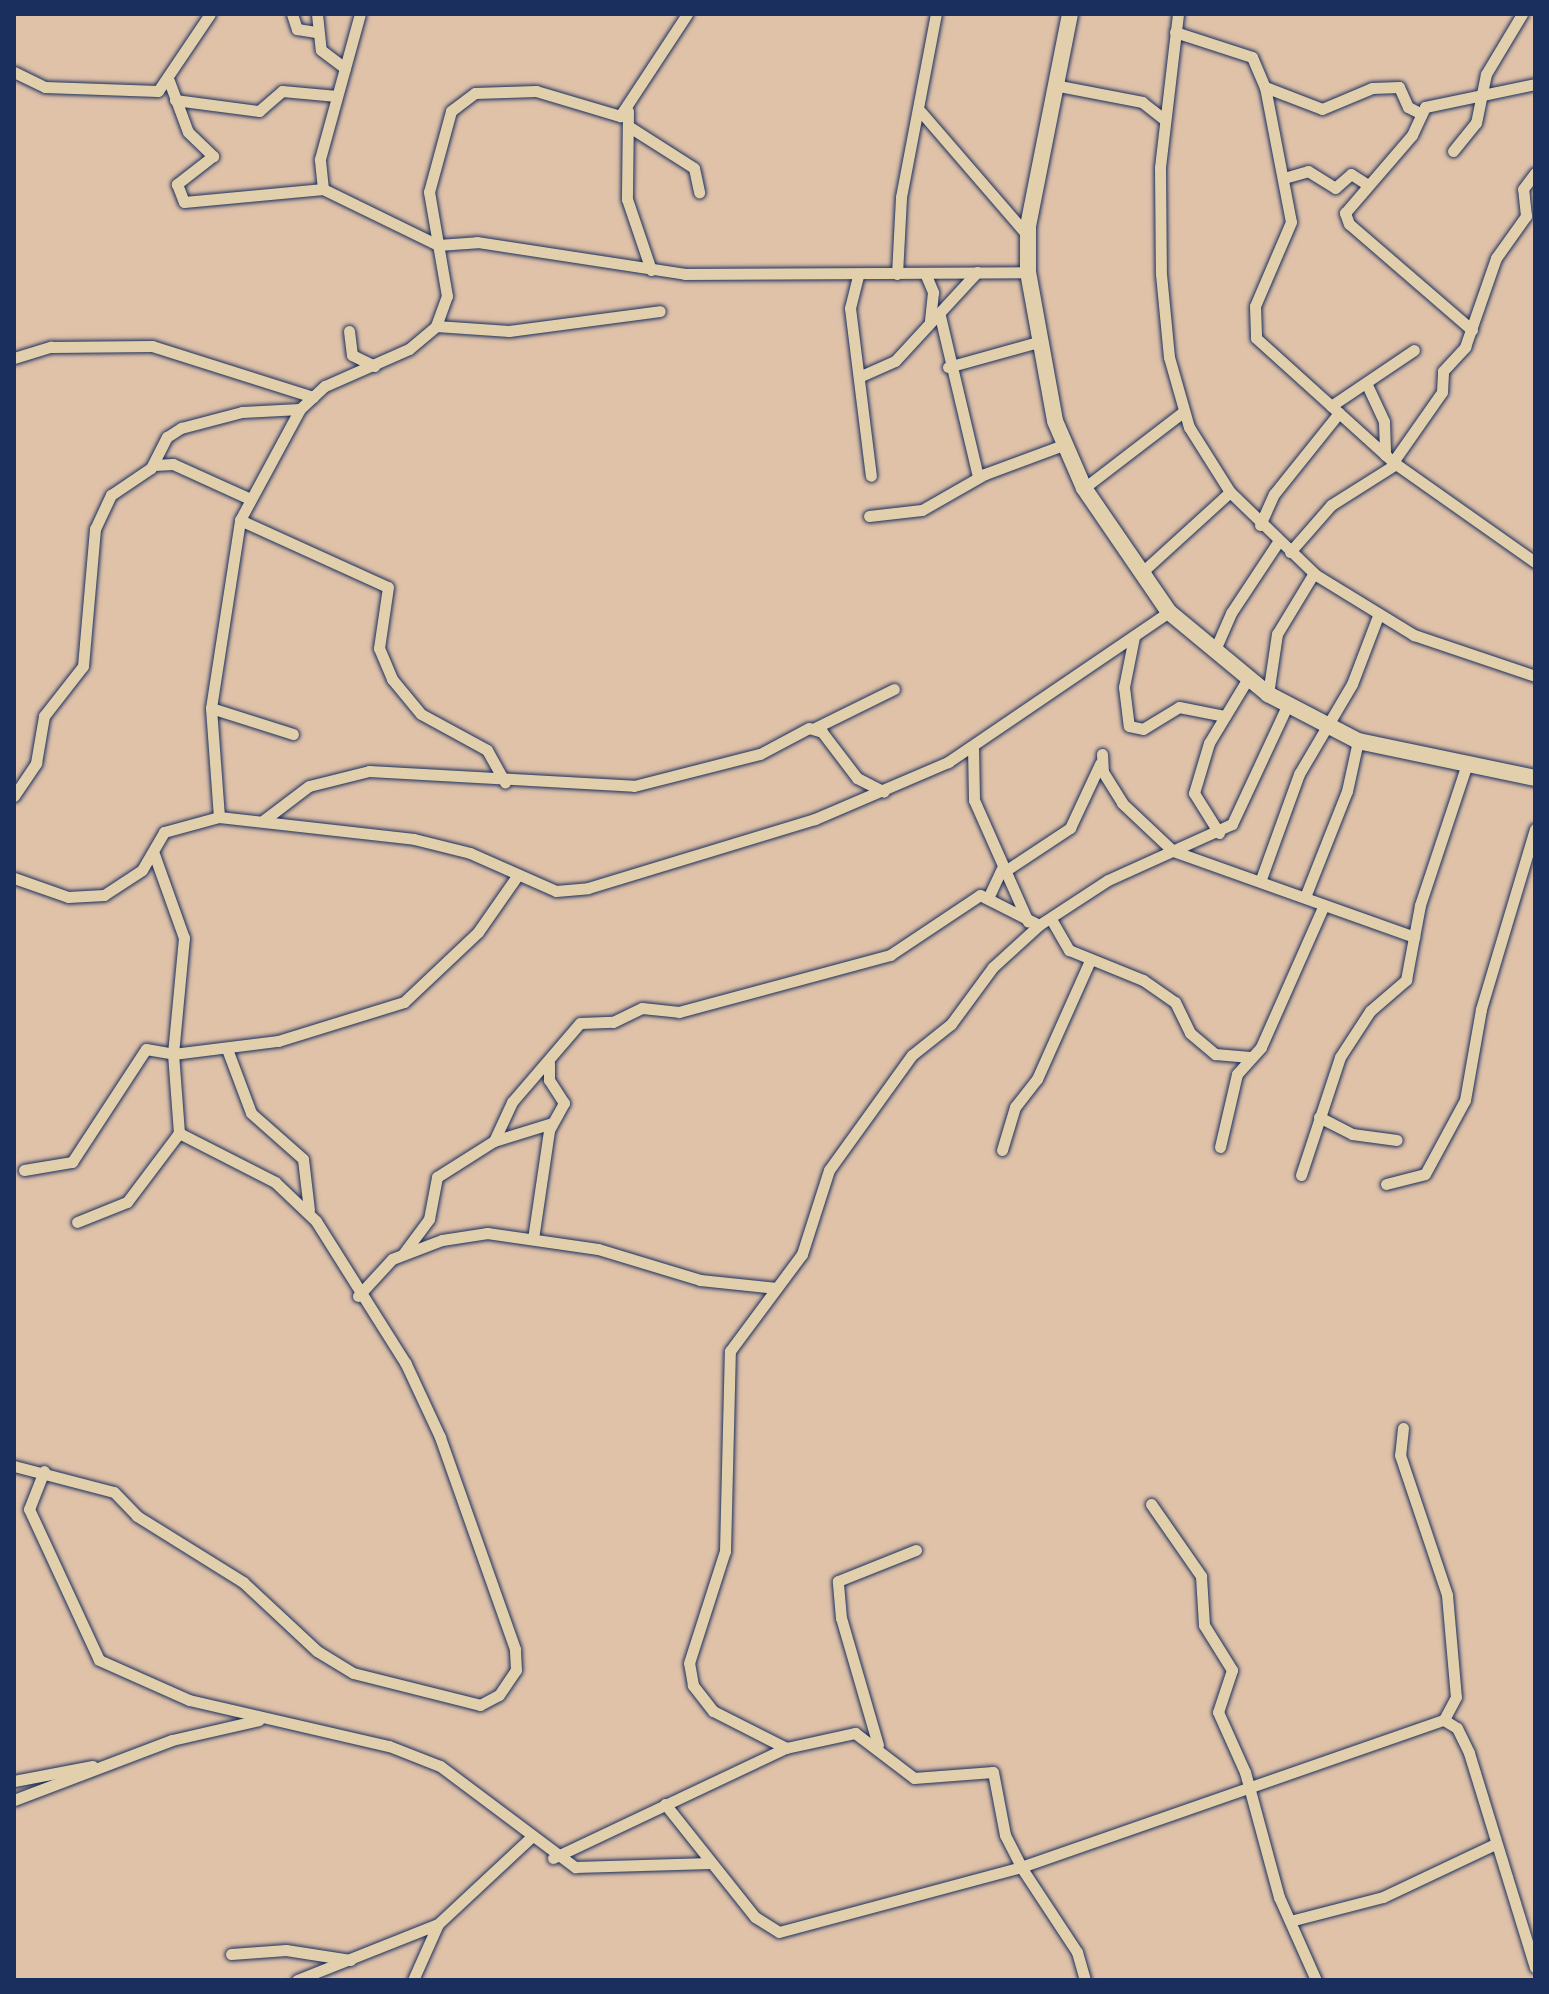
<!DOCTYPE html>
<style>
body{margin:0}
#map{position:relative;width:1549px;height:1994px;overflow:hidden;background:#e0c2a9;font-family:Itim,sans-serif}
div>[style]{position:absolute}
[style*='--x']{left:calc(var(--x)*1px);top:calc(var(--y)*1px);width:calc(var(--w)*1px);rotate:calc(var(--a)*1deg)}
.roads{filter:drop-shadow(0 0 2px #1b2f5e) drop-shadow(0 0 2px #1b2f5e)}
.street>*{height:11px;margin:-5.5px;padding:0 5.5px;transform-origin:5.5px;border-radius:5.5px;background:#e2d0ad}
.secondary>*{height:16px;margin:-8px;padding:0 8px;transform-origin:8px;border-radius:8px;background:#e2d0ad}
span{translate:-50% -50%;white-space:nowrap;text-align:center;line-height:1.15;-webkit-text-stroke:6px #e2d0ad;paint-order:stroke}
.frame{position:absolute;inset:0;border:16px solid #1b2f5e;pointer-events:none}
</style>
<div id="map">
<div class="roads">
<div class="street">
<div style="--x:292;--y:14;--w:16;--a:72"></div>
<div style="--x:297;--y:29;--w:19;--a:9"></div>
<div style="--x:317;--y:14;--w:36;--a:84"></div>
<div style="--x:321;--y:50;--w:30;--a:37"></div>
<div style="--x:1178;--y:14;--w:155;--a:96.7"></div>
<div style="--x:1160;--y:168;--w:106;--a:89.5"></div>
<div style="--x:1161;--y:274;--w:83;--a:84.5"></div>
<div style="--x:1169;--y:357;--w:73;--a:74.1"></div>
<div style="--x:1189;--y:427;--w:77;--a:57.8"></div>
<div style="--x:1230;--y:492;--w:120;--a:44"></div>
<div style="--x:1316;--y:575;--w:115;--a:31.5"></div>
<div style="--x:1414;--y:635;--w:128;--a:18.7"></div>
<div style="--x:1175;--y:32;--w:81;--a:18"></div>
<div style="--x:1252;--y:57;--w:33;--a:67"></div>
<div style="--x:1265;--y:87;--w:137;--a:79.1"></div>
<div style="--x:1291;--y:222;--w:91;--a:113.2"></div>
<div style="--x:1255;--y:306;--w:32;--a:88"></div>
<div style="--x:1256;--y:338;--w:185;--a:42.1"></div>
<div style="--x:1393;--y:462;--w:174;--a:35.2"></div>
<div style="--x:14;--y:72;--w:34;--a:26"></div>
<div style="--x:45;--y:87;--w:113;--a:2"></div>
<div style="--x:158;--y:91;--w:93;--a:-56"></div>
<div style="--x:169;--y:81;--w:54;--a:69.6"></div>
<div style="--x:188;--y:132;--w:35;--a:44"></div>
<div style="--x:213;--y:156;--w:46;--a:142.1"></div>
<div style="--x:177;--y:184;--w:19;--a:69"></div>
<div style="--x:184;--y:202;--w:140;--a:-5.3"></div>
<div style="--x:323;--y:189;--w:128;--a:26"></div>
<div style="--x:438;--y:245;--w:39;--a:-4"></div>
<div style="--x:477;--y:242;--w:210;--a:8.7"></div>
<div style="--x:685;--y:274;--w:343;--a:-0.3"></div>
<div style="--x:1054;--y:85;--w:90;--a:10.9"></div>
<div style="--x:1142;--y:102;--w:29;--a:38"></div>
<div style="--x:1265;--y:87;--w:61;--a:21.1"></div>
<div style="--x:1322;--y:109;--w:54;--a:-22.8"></div>
<div style="--x:1372;--y:88;--w:27;--a:-2"></div>
<div style="--x:1399;--y:87;--w:22;--a:66"></div>
<div style="--x:1408;--y:107;--w:13;--a:27"></div>
<div style="--x:175;--y:100;--w:85;--a:7.5"></div>
<div style="--x:259;--y:111;--w:30;--a:-41"></div>
<div style="--x:282;--y:91;--w:55;--a:5.2"></div>
<div style="--x:628;--y:111;--w:88;--a:90.7"></div>
<div style="--x:627;--y:199;--w:75;--a:71.3"></div>
<div style="--x:921;--y:112;--w:162;--a:49.2"></div>
<div style="--x:628;--y:126;--w:78;--a:32.5"></div>
<div style="--x:694;--y:168;--w:25;--a:78"></div>
<div style="--x:1453;--y:151;--w:36;--a:-51"></div>
<div style="--x:1476;--y:123;--w:50;--a:-78.5"></div>
<div style="--x:1486;--y:74;--w:70;--a:-59"></div>
<div style="--x:1284;--y:178;--w:25;--a:-16"></div>
<div style="--x:1308;--y:171;--w:32;--a:32"></div>
<div style="--x:1335;--y:188;--w:21;--a:-41"></div>
<div style="--x:1351;--y:174;--w:20;--a:33"></div>
<div style="--x:323;--y:189;--w:30;--a:-96"></div>
<div style="--x:320;--y:159;--w:150;--a:-74.6"></div>
<div style="--x:925;--y:273;--w:21;--a:67"></div>
<div style="--x:933;--y:292;--w:29;--a:96"></div>
<div style="--x:897;--y:274;--w:77;--a:-87"></div>
<div style="--x:901;--y:197;--w:186;--a:-79.2"></div>
<div style="--x:858;--y:276;--w:33;--a:104"></div>
<div style="--x:850;--y:308;--w:169;--a:82.9"></div>
<div style="--x:940;--y:316;--w:165;--a:76.7"></div>
<div style="--x:436;--y:326;--w:73;--a:3.9"></div>
<div style="--x:509;--y:331;--w:152;--a:-7.5"></div>
<div style="--x:1472;--y:330;--w:162;--a:-139.2"></div>
<div style="--x:1349;--y:224;--w:12;--a:-110"></div>
<div style="--x:1345;--y:213;--w:103;--a:-49.3"></div>
<div style="--x:1412;--y:135;--w:31;--a:-65"></div>
<div style="--x:1425;--y:107;--w:112;--a:-11.8"></div>
<div style="--x:349;--y:331;--w:24;--a:83"></div>
<div style="--x:352;--y:355;--w:25;--a:26"></div>
<div style="--x:14;--y:358;--w:39;--a:-17"></div>
<div style="--x:51;--y:347;--w:101;--a:-0.6"></div>
<div style="--x:152;--y:346;--w:169;--a:17.6"></div>
<div style="--x:948;--y:367;--w:93;--a:-15.5"></div>
<div style="--x:861;--y:376;--w:37;--a:-24"></div>
<div style="--x:895;--y:361;--w:121;--a:-47.3"></div>
<div style="--x:1368;--y:387;--w:38;--a:65"></div>
<div style="--x:1384;--y:422;--w:33;--a:88"></div>
<div style="--x:1331;--y:406;--w:100;--a:-34"></div>
<div style="--x:1393;--y:462;--w:85;--a:-55"></div>
<div style="--x:1442;--y:392;--w:21;--a:-87"></div>
<div style="--x:1443;--y:371;--w:33;--a:-47"></div>
<div style="--x:1465;--y:347;--w:94;--a:-70.8"></div>
<div style="--x:1496;--y:258;--w:52;--a:-54.5"></div>
<div style="--x:1526;--y:216;--w:27;--a:-96"></div>
<div style="--x:1523;--y:189;--w:20;--a:-53"></div>
<div style="--x:154;--y:465;--w:19;--a:-3"></div>
<div style="--x:173;--y:464;--w:82;--a:24.4"></div>
<div style="--x:1084;--y:488;--w:125;--a:-37.5"></div>
<div style="--x:869;--y:516;--w:53;--a:-6.5"></div>
<div style="--x:922;--y:510;--w:73;--a:-29.7"></div>
<div style="--x:985;--y:474;--w:83;--a:-20.4"></div>
<div style="--x:240;--y:520;--w:162;--a:24.4"></div>
<div style="--x:388;--y:587;--w:62;--a:98.4"></div>
<div style="--x:379;--y:648;--w:34;--a:67"></div>
<div style="--x:392;--y:679;--w:45;--a:50.4"></div>
<div style="--x:421;--y:714;--w:75;--a:28.6"></div>
<div style="--x:487;--y:750;--w:37;--a:61"></div>
<div style="--x:1260;--y:525;--w:34;--a:-66"></div>
<div style="--x:1274;--y:494;--w:104;--a:-51.3"></div>
<div style="--x:1290;--y:552;--w:62;--a:-48.9"></div>
<div style="--x:1331;--y:505;--w:77;--a:-32.2"></div>
<div style="--x:1141;--y:573;--w:120;--a:-42.3"></div>
<div style="--x:1134;--y:637;--w:51;--a:101.3"></div>
<div style="--x:1124;--y:687;--w:39;--a:83"></div>
<div style="--x:1129;--y:726;--w:14;--a:12"></div>
<div style="--x:1143;--y:729;--w:42;--a:-31.4"></div>
<div style="--x:1179;--y:707;--w:47;--a:11.1"></div>
<div style="--x:1214;--y:652;--w:43;--a:-66.4"></div>
<div style="--x:1231;--y:613;--w:85;--a:-56.5"></div>
<div style="--x:1268;--y:694;--w:61;--a:-81.5"></div>
<div style="--x:1277;--y:634;--w:71;--a:-58.8"></div>
<div style="--x:211;--y:708;--w:86;--a:17.6"></div>
<div style="--x:815;--y:728;--w:88;--a:-26.3"></div>
<div style="--x:973;--y:747;--w:53;--a:88.9"></div>
<div style="--x:974;--y:800;--w:133;--a:66.1"></div>
<div style="--x:1102;--y:754;--w:18;--a:87"></div>
<div style="--x:1103;--y:772;--w:36;--a:58"></div>
<div style="--x:1122;--y:803;--w:70;--a:43.3"></div>
<div style="--x:1173;--y:851;--w:256;--a:19.6"></div>
<div style="--x:14;--y:796;--w:40;--a:-56"></div>
<div style="--x:36;--y:763;--w:48;--a:-80.3"></div>
<div style="--x:44;--y:716;--w:63;--a:-52"></div>
<div style="--x:83;--y:666;--w:138;--a:-85"></div>
<div style="--x:95;--y:529;--w:38;--a:-65"></div>
<div style="--x:111;--y:495;--w:48;--a:-34"></div>
<div style="--x:151;--y:468;--w:35;--a:-63"></div>
<div style="--x:167;--y:437;--w:17;--a:-33"></div>
<div style="--x:181;--y:428;--w:63;--a:-14.7"></div>
<div style="--x:242;--y:412;--w:58;--a:-3"></div>
<div style="--x:219;--y:817;--w:109;--a:-94.2"></div>
<div style="--x:211;--y:708;--w:190;--a:-81.2"></div>
<div style="--x:240;--y:520;--w:126;--a:-61.6"></div>
<div style="--x:300;--y:409;--w:34;--a:-43"></div>
<div style="--x:325;--y:386;--w:92;--a:-23.8"></div>
<div style="--x:409;--y:349;--w:35;--a:-40"></div>
<div style="--x:436;--y:326;--w:32;--a:-70"></div>
<div style="--x:447;--y:296;--w:106;--a:-99.8"></div>
<div style="--x:429;--y:192;--w:84;--a:-74.8"></div>
<div style="--x:451;--y:111;--w:30;--a:-37"></div>
<div style="--x:475;--y:93;--w:61;--a:-1.9"></div>
<div style="--x:536;--y:91;--w:88;--a:16.6"></div>
<div style="--x:620;--y:116;--w:122;--a:-56.7"></div>
<div style="--x:264;--y:820;--w:56;--a:-37.1"></div>
<div style="--x:309;--y:786;--w:62;--a:-14"></div>
<div style="--x:369;--y:771;--w:265;--a:3.2"></div>
<div style="--x:634;--y:786;--w:130;--a:-14.3"></div>
<div style="--x:760;--y:754;--w:55;--a:-28"></div>
<div style="--x:809;--y:728;--w:14;--a:17"></div>
<div style="--x:822;--y:732;--w:58;--a:52.7"></div>
<div style="--x:857;--y:778;--w:30;--a:27"></div>
<div style="--x:1219;--y:833;--w:47;--a:-122"></div>
<div style="--x:1194;--y:793;--w:52;--a:-73.3"></div>
<div style="--x:1209;--y:743;--w:74;--a:-58.9"></div>
<div style="--x:1002;--y:873;--w:82;--a:-33.5"></div>
<div style="--x:1070;--y:828;--w:71;--a:-64.9"></div>
<div style="--x:14;--y:878;--w:57;--a:19.4"></div>
<div style="--x:68;--y:897;--w:36;--a:-3"></div>
<div style="--x:104;--y:895;--w:45;--a:-33.3"></div>
<div style="--x:142;--y:870;--w:44;--a:-59.9"></div>
<div style="--x:164;--y:832;--w:57;--a:-15.3"></div>
<div style="--x:219;--y:817;--w:196;--a:6.4"></div>
<div style="--x:414;--y:839;--w:58;--a:14"></div>
<div style="--x:470;--y:853;--w:94;--a:23.8"></div>
<div style="--x:556;--y:891;--w:32;--a:-5"></div>
<div style="--x:588;--y:888;--w:237;--a:-16.9"></div>
<div style="--x:815;--y:819;--w:145;--a:-23.2"></div>
<div style="--x:948;--y:762;--w:267;--a:-34.2"></div>
<div style="--x:1261;--y:879;--w:112;--a:-70.1"></div>
<div style="--x:1299;--y:774;--w:104;--a:-59.5"></div>
<div style="--x:1352;--y:684;--w:73;--a:-69.1"></div>
<div style="--x:989;--y:896;--w:29;--a:-65"></div>
<div style="--x:1305;--y:897;--w:114;--a:-68.4"></div>
<div style="--x:1347;--y:791;--w:51;--a:-77.6"></div>
<div style="--x:1051;--y:919;--w:36;--a:60"></div>
<div style="--x:1069;--y:950;--w:80;--a:22.1"></div>
<div style="--x:1143;--y:980;--w:39;--a:35"></div>
<div style="--x:1175;--y:1002;--w:34;--a:64"></div>
<div style="--x:1190;--y:1033;--w:33;--a:40"></div>
<div style="--x:1215;--y:1054;--w:35;--a:5"></div>
<div style="--x:227;--y:1049;--w:68;--a:69.4"></div>
<div style="--x:251;--y:1113;--w:69;--a:41.5"></div>
<div style="--x:303;--y:1159;--w:51;--a:83.3"></div>
<div style="--x:1319;--y:1117;--w:37;--a:27"></div>
<div style="--x:1352;--y:1134;--w:45;--a:7.6"></div>
<div style="--x:494;--y:1141;--w:43;--a:-65.2"></div>
<div style="--x:512;--y:1102;--w:104;--a:-49.3"></div>
<div style="--x:580;--y:1023;--w:33;--a:-2"></div>
<div style="--x:613;--y:1022;--w:32;--a:-26"></div>
<div style="--x:642;--y:1008;--w:37;--a:6"></div>
<div style="--x:679;--y:1012;--w:219;--a:-15.1"></div>
<div style="--x:890;--y:955;--w:108;--a:-33.7"></div>
<div style="--x:980;--y:895;--w:66;--a:27"></div>
<div style="--x:1220;--y:1147;--w:75;--a:-76.9"></div>
<div style="--x:1237;--y:1074;--w:36;--a:-48"></div>
<div style="--x:1261;--y:1047;--w:155;--a:-66.1"></div>
<div style="--x:1002;--y:1150;--w:45;--a:-73.2"></div>
<div style="--x:1015;--y:1107;--w:36;--a:-52"></div>
<div style="--x:1037;--y:1079;--w:127;--a:-65.9"></div>
<div style="--x:24;--y:1170;--w:49;--a:-9.5"></div>
<div style="--x:72;--y:1162;--w:135;--a:-56.8"></div>
<div style="--x:146;--y:1049;--w:27;--a:10"></div>
<div style="--x:173;--y:1054;--w:106;--a:-7.1"></div>
<div style="--x:278;--y:1041;--w:132;--a:-17.2"></div>
<div style="--x:404;--y:1002;--w:102;--a:-43.4"></div>
<div style="--x:478;--y:932;--w:68;--a:-55.1"></div>
<div style="--x:1301;--y:1175;--w:124;--a:-71.7"></div>
<div style="--x:1340;--y:1057;--w:55;--a:-56.9"></div>
<div style="--x:1370;--y:1011;--w:48;--a:-40.7"></div>
<div style="--x:1406;--y:980;--w:76;--a:-79.4"></div>
<div style="--x:1420;--y:905;--w:149;--a:-71.6"></div>
<div style="--x:1386;--y:1184;--w:40;--a:-14.4"></div>
<div style="--x:1425;--y:1174;--w:84;--a:-61.6"></div>
<div style="--x:1465;--y:1100;--w:92;--a:-80"></div>
<div style="--x:1481;--y:1009;--w:188;--a:-73.3"></div>
<div style="--x:77;--y:1222;--w:54;--a:-21.8"></div>
<div style="--x:127;--y:1202;--w:86;--a:-53"></div>
<div style="--x:179;--y:1133;--w:79;--a:-94.3"></div>
<div style="--x:173;--y:1054;--w:117;--a:-84.6"></div>
<div style="--x:184;--y:938;--w:89;--a:-109.7"></div>
<div style="--x:533;--y:1239;--w:110;--a:-81.6"></div>
<div style="--x:549;--y:1130;--w:31;--a:-61"></div>
<div style="--x:564;--y:1103;--w:27;--a:-123"></div>
<div style="--x:549;--y:1080;--w:17;--a:-90"></div>
<div style="--x:403;--y:1254;--w:44;--a:-53.4"></div>
<div style="--x:429;--y:1219;--w:43;--a:-79.2"></div>
<div style="--x:437;--y:1177;--w:67;--a:-32.3"></div>
<div style="--x:494;--y:1141;--w:61;--a:-17.2"></div>
<div style="--x:358;--y:1296;--w:50;--a:-47.4"></div>
<div style="--x:392;--y:1259;--w:53;--a:-20.8"></div>
<div style="--x:442;--y:1240;--w:46;--a:-8.8"></div>
<div style="--x:487;--y:1233;--w:112;--a:8.2"></div>
<div style="--x:598;--y:1249;--w:107;--a:16.9"></div>
<div style="--x:700;--y:1280;--w:77;--a:5.9"></div>
<div style="--x:1403;--y:1428;--w:27;--a:96"></div>
<div style="--x:1400;--y:1455;--w:148;--a:71.4"></div>
<div style="--x:1447;--y:1595;--w:102;--a:85"></div>
<div style="--x:1456;--y:1697;--w:26;--a:118"></div>
<div style="--x:14;--y:1466;--w:103;--a:14.6"></div>
<div style="--x:114;--y:1492;--w:33;--a:46"></div>
<div style="--x:137;--y:1516;--w:125;--a:31.9"></div>
<div style="--x:243;--y:1582;--w:101;--a:43"></div>
<div style="--x:317;--y:1651;--w:42;--a:31.4"></div>
<div style="--x:353;--y:1673;--w:131;--a:14.1"></div>
<div style="--x:480;--y:1705;--w:21;--a:-28"></div>
<div style="--x:499;--y:1695;--w:30;--a:-56"></div>
<div style="--x:516;--y:1670;--w:21;--a:-93"></div>
<div style="--x:515;--y:1649;--w:225;--a:-109.5"></div>
<div style="--x:440;--y:1437;--w:81;--a:-115"></div>
<div style="--x:406;--y:1364;--w:169;--a:-122.2"></div>
<div style="--x:316;--y:1221;--w:57;--a:-136.4"></div>
<div style="--x:275;--y:1182;--w:108;--a:-153"></div>
<div style="--x:44;--y:1471;--w:41;--a:111.5"></div>
<div style="--x:29;--y:1509;--w:166;--a:65.1"></div>
<div style="--x:99;--y:1660;--w:98;--a:24"></div>
<div style="--x:189;--y:1700;--w:205;--a:13"></div>
<div style="--x:389;--y:1746;--w:55;--a:21.4"></div>
<div style="--x:440;--y:1766;--w:169;--a:36.8"></div>
<div style="--x:575;--y:1867;--w:135;--a:-1.7"></div>
<div style="--x:1151;--y:1504;--w:88;--a:55.2"></div>
<div style="--x:1201;--y:1576;--w:49;--a:86.5"></div>
<div style="--x:1204;--y:1625;--w:53;--a:58.1"></div>
<div style="--x:1232;--y:1670;--w:44;--a:108.4"></div>
<div style="--x:1218;--y:1712;--w:66;--a:65.8"></div>
<div style="--x:1245;--y:1772;--w:130;--a:74.8"></div>
<div style="--x:1279;--y:1897;--w:91;--a:66"></div>
<div style="--x:878;--y:1745;--w:132;--a:-106.2"></div>
<div style="--x:841;--y:1618;--w:37;--a:-95"></div>
<div style="--x:838;--y:1581;--w:84;--a:-21.7"></div>
<div style="--x:786;--y:1748;--w:82;--a:-153.1"></div>
<div style="--x:713;--y:1711;--w:33;--a:-128"></div>
<div style="--x:693;--y:1685;--w:22;--a:-100"></div>
<div style="--x:689;--y:1663;--w:118;--a:-72.2"></div>
<div style="--x:725;--y:1551;--w:200;--a:-88.6"></div>
<div style="--x:730;--y:1351;--w:121;--a:-53.4"></div>
<div style="--x:802;--y:1254;--w:88;--a:-72.2"></div>
<div style="--x:829;--y:1170;--w:142;--a:-54.2"></div>
<div style="--x:912;--y:1055;--w:50;--a:-38.5"></div>
<div style="--x:951;--y:1024;--w:71;--a:-53.6"></div>
<div style="--x:993;--y:967;--w:62;--a:-42.4"></div>
<div style="--x:1039;--y:925;--w:82;--a:-33.1"></div>
<div style="--x:1108;--y:880;--w:136;--a:-24.3"></div>
<div style="--x:1232;--y:824;--w:130;--a:-65"></div>
<div style="--x:14;--y:1781;--w:80;--a:-10.8"></div>
<div style="--x:14;--y:1800;--w:169;--a:-20.8"></div>
<div style="--x:172;--y:1740;--w:89;--a:-12.9"></div>
<div style="--x:665;--y:1804;--w:144;--a:51.5"></div>
<div style="--x:755;--y:1917;--w:28;--a:32"></div>
<div style="--x:779;--y:1932;--w:251;--a:-15"></div>
<div style="--x:1021;--y:1867;--w:102;--a:56.6"></div>
<div style="--x:1077;--y:1952;--w:29;--a:74"></div>
<div style="--x:553;--y:1858;--w:258;--a:-25.3"></div>
<div style="--x:786;--y:1748;--w:71;--a:-12.3"></div>
<div style="--x:855;--y:1733;--w:74;--a:37.3"></div>
<div style="--x:914;--y:1778;--w:79;--a:-4.3"></div>
<div style="--x:993;--y:1772;--w:64;--a:79.2"></div>
<div style="--x:1005;--y:1835;--w:36;--a:63"></div>
<div style="--x:1021;--y:1867;--w:448;--a:-19.2"></div>
<div style="--x:1444;--y:1720;--w:15;--a:32"></div>
<div style="--x:1457;--y:1728;--w:28;--a:64"></div>
<div style="--x:1469;--y:1753;--w:224;--a:72.9"></div>
<div style="--x:1294;--y:1920;--w:92;--a:-14.5"></div>
<div style="--x:1383;--y:1897;--w:124;--a:-25.3"></div>
<div style="--x:231;--y:1954;--w:55;--a:-4.2"></div>
<div style="--x:286;--y:1950;--w:65;--a:8.9"></div>
<div style="--x:297;--y:1980;--w:152;--a:-21.7"></div>
<div style="--x:438;--y:1924;--w:125;--a:-43"></div>
<div style="--x:413;--y:1980;--w:61;--a:-65.9"></div>
</div>
<div class="secondary">
<div style="--x:1070;--y:14;--w:216;--a:101.2"></div>
<div style="--x:1028;--y:226;--w:46;--a:90"></div>
<div style="--x:1028;--y:272;--w:151;--a:79.7"></div>
<div style="--x:1055;--y:421;--w:73;--a:66.6"></div>
<div style="--x:1084;--y:488;--w:150;--a:55.6"></div>
<div style="--x:1169;--y:612;--w:129;--a:39.6"></div>
<div style="--x:1268;--y:694;--w:102;--a:27.6"></div>
<div style="--x:1358;--y:741;--w:181;--a:11.8"></div>
</div>
</div>
<div class="frame"></div>
</div>
